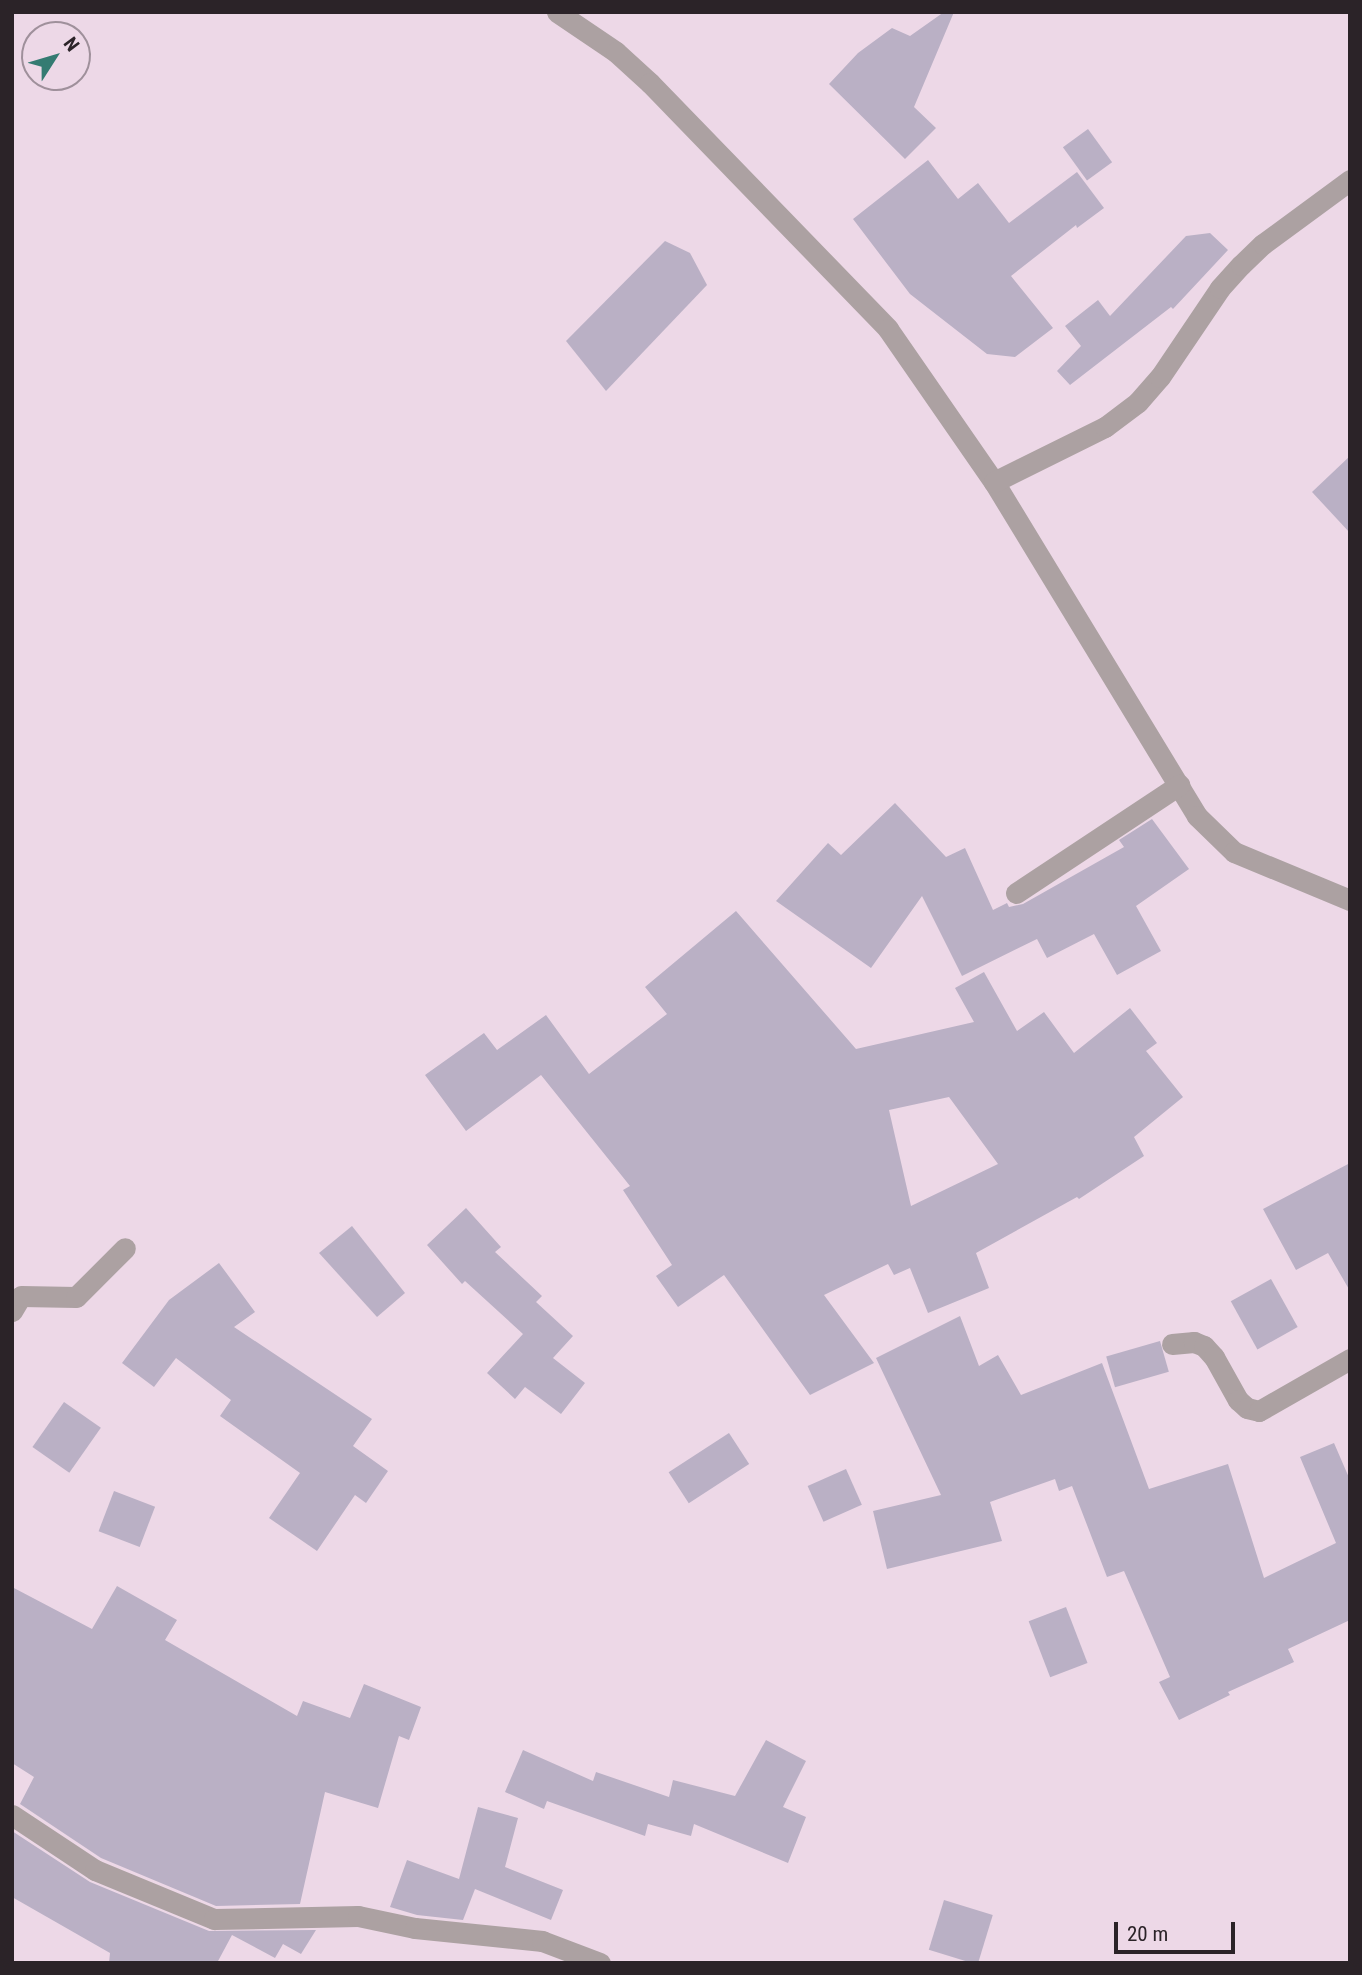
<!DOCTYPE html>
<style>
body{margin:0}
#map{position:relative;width:1362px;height:1975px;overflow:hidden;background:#edd8e7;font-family:"Roboto Condensed",sans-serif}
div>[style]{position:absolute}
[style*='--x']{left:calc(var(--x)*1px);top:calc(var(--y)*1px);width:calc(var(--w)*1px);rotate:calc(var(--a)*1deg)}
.building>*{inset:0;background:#bab0c5;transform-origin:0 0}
.minor>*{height:21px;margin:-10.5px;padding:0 10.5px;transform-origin:10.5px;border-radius:10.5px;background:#aca1a2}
span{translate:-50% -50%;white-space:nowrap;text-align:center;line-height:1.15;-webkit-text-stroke:7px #edd8e7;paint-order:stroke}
.frame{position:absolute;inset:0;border:14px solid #2b2328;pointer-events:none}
.north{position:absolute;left:21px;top:21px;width:70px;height:70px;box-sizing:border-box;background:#edd8e7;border:2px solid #9f909b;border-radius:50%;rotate:53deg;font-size:19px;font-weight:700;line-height:28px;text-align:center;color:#2b2328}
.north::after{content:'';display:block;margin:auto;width:24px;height:32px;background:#347b72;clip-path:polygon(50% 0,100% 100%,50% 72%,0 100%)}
.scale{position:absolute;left:1114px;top:1922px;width:121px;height:32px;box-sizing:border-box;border:4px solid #2b2328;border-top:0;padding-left:9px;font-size:21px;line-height:24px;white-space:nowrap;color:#2b2328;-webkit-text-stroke:5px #edd8e7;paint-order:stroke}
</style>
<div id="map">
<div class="building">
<div style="clip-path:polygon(944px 12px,954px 12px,914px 107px,936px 128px,905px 159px,829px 84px,858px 53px,892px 28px,910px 36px)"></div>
<div style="left:1088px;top:129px;width:41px;height:31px;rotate:54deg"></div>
<div style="clip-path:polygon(928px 160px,958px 199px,978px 183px,1009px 223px,1077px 172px,1104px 208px,1077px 228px,1076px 225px,1011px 276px,1053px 328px,1015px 357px,987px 354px,910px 294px,853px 219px)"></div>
<div style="clip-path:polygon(1210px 233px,1228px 250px,1173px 309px,1171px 307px,1070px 385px,1057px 371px,1081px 346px,1065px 326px,1098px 300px,1110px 316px,1186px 236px)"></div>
<div style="clip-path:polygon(665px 241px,690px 253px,707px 285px,606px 391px,566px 341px)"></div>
<div style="clip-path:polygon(1350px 456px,1350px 533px,1312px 492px)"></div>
<div style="clip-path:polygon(895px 803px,946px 857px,965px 848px,993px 910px,1007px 903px,1009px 907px,1023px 904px,1124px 847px,1119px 840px,1152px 819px,1189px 869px,1136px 906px,1161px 951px,1117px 975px,1094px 934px,1047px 958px,1037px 939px,962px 976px,922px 896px,871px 968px,776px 901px,828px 843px,841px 855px)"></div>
<div style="clip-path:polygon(evenodd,736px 911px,856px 1049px,974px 1022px,955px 988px,984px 972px,1017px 1031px,1044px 1012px,1074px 1053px,1130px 1008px,1157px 1043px,1146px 1051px,1183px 1097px,1134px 1137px,1144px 1156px,1079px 1199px,1077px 1197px,976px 1253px,989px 1288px,928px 1313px,910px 1268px,894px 1275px,888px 1264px,824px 1295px,874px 1363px,810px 1395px,724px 1275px,678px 1307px,656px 1276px,672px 1265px,623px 1190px,630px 1186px,541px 1075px,466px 1131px,425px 1075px,484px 1033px,497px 1050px,546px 1015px,589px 1074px,667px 1014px,645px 987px,736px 911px,949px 1097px,998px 1164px,911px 1206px,889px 1110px,949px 1097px)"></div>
<div style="clip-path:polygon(1350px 1163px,1350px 1291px,1328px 1253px,1296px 1270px,1263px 1209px)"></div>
<div style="clip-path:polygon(466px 1208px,501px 1247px,495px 1252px,542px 1296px,536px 1302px,573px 1336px,553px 1358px,585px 1383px,561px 1414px,525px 1387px,515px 1399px,487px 1373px,523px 1334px,465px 1281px,462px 1284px,427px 1245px)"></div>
<div style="clip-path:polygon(352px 1226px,405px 1293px,377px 1317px,319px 1253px)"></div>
<div style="clip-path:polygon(219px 1263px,255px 1312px,234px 1327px,372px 1419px,353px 1446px,388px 1471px,366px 1503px,355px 1495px,317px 1551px,269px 1518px,300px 1473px,220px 1416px,231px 1400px,176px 1358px,154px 1387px,122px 1363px,169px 1300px)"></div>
<div style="left:1271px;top:1279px;width:55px;height:46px;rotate:61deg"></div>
<div style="clip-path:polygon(960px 1316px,979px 1366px,998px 1355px,1021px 1395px,1102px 1363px,1149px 1489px,1228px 1464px,1264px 1578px,1336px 1543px,1300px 1457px,1334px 1443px,1350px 1480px,1350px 1620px,1288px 1649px,1294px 1662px,1228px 1692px,1230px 1695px,1179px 1720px,1159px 1682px,1170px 1677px,1124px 1571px,1107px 1577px,1072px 1486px,1059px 1491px,1055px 1479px,990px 1502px,1002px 1541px,887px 1569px,873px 1511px,941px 1495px,876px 1358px)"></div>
<div style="left:1160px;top:1341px;width:32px;height:56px;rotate:74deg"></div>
<div style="left:64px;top:1402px;width:45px;height:55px;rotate:35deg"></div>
<div style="left:729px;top:1433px;width:37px;height:72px;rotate:57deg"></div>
<div style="left:846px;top:1469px;width:39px;height:42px;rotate:66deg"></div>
<div style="left:114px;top:1491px;width:44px;height:43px;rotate:21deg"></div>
<div style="clip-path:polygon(117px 1586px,177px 1620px,165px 1640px,297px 1716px,303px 1701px,350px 1718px,364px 1684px,421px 1707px,409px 1740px,399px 1736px,378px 1808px,325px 1792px,300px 1904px,216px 1906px,101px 1858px,20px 1804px,34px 1777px,12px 1763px,12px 1587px,92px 1629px)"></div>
<div style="left:1066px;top:1607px;width:60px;height:40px;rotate:69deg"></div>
<div style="clip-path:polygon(766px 1740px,806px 1761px,783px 1807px,806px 1817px,788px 1863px,694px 1824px,691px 1836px,648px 1824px,645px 1836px,547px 1801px,544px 1809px,505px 1792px,523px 1750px,593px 1781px,596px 1772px,669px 1797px,673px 1780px,735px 1796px)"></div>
<div style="clip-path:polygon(478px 1807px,518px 1818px,505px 1867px,563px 1890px,551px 1920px,475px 1889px,463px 1920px,417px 1915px,390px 1907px,407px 1860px,459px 1879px)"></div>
<div style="clip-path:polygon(12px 1831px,90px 1882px,209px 1931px,316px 1930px,301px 1954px,283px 1944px,275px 1958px,232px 1935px,217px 1963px,109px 1963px,110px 1953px,12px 1897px)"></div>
<div style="left:944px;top:1900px;width:51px;height:52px;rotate:17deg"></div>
</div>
<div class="minor">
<div style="--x:557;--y:12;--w:71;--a:34.1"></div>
<div style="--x:616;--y:52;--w:46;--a:42.4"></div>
<div style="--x:650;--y:83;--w:342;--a:45.9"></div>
<div style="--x:888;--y:329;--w:186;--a:55.3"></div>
<div style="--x:994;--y:482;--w:391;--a:58.7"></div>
<div style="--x:1197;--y:816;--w:52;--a:44.2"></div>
<div style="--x:1234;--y:852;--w:126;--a:22.5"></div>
<div style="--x:994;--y:482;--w:124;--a:-26.4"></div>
<div style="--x:1105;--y:427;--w:41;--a:-37.1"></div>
<div style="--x:1138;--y:402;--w:33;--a:-49"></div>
<div style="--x:1160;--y:377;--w:107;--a:-56"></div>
<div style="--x:1220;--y:288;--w:31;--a:-48"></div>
<div style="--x:1241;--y:265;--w:30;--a:-44"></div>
<div style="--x:1263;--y:244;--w:108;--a:-36.3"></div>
<div style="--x:1016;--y:893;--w:196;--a:-33.5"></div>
<div style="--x:12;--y:1311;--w:17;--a:-59"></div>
<div style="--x:21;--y:1296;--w:55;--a:1"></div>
<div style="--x:76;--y:1297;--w:69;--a:-45"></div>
<div style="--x:1172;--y:1344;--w:22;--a:-5"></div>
<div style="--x:1194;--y:1342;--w:11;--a:22"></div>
<div style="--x:1204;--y:1346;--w:15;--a:48"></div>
<div style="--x:1214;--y:1357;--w:49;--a:60.8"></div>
<div style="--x:1238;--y:1400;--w:12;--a:42"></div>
<div style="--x:1247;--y:1408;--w:12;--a:14"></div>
<div style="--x:1259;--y:1411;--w:105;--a:-29.7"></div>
<div style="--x:12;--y:1815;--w:100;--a:33.5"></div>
<div style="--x:95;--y:1870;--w:129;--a:22.4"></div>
<div style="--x:214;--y:1919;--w:144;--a:-1.2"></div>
<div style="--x:358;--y:1916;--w:58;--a:11.9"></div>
<div style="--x:415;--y:1928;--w:128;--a:5.8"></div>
<div style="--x:542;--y:1941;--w:62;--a:20.8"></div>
</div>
<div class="frame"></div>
<div class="north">N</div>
<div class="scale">20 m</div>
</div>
